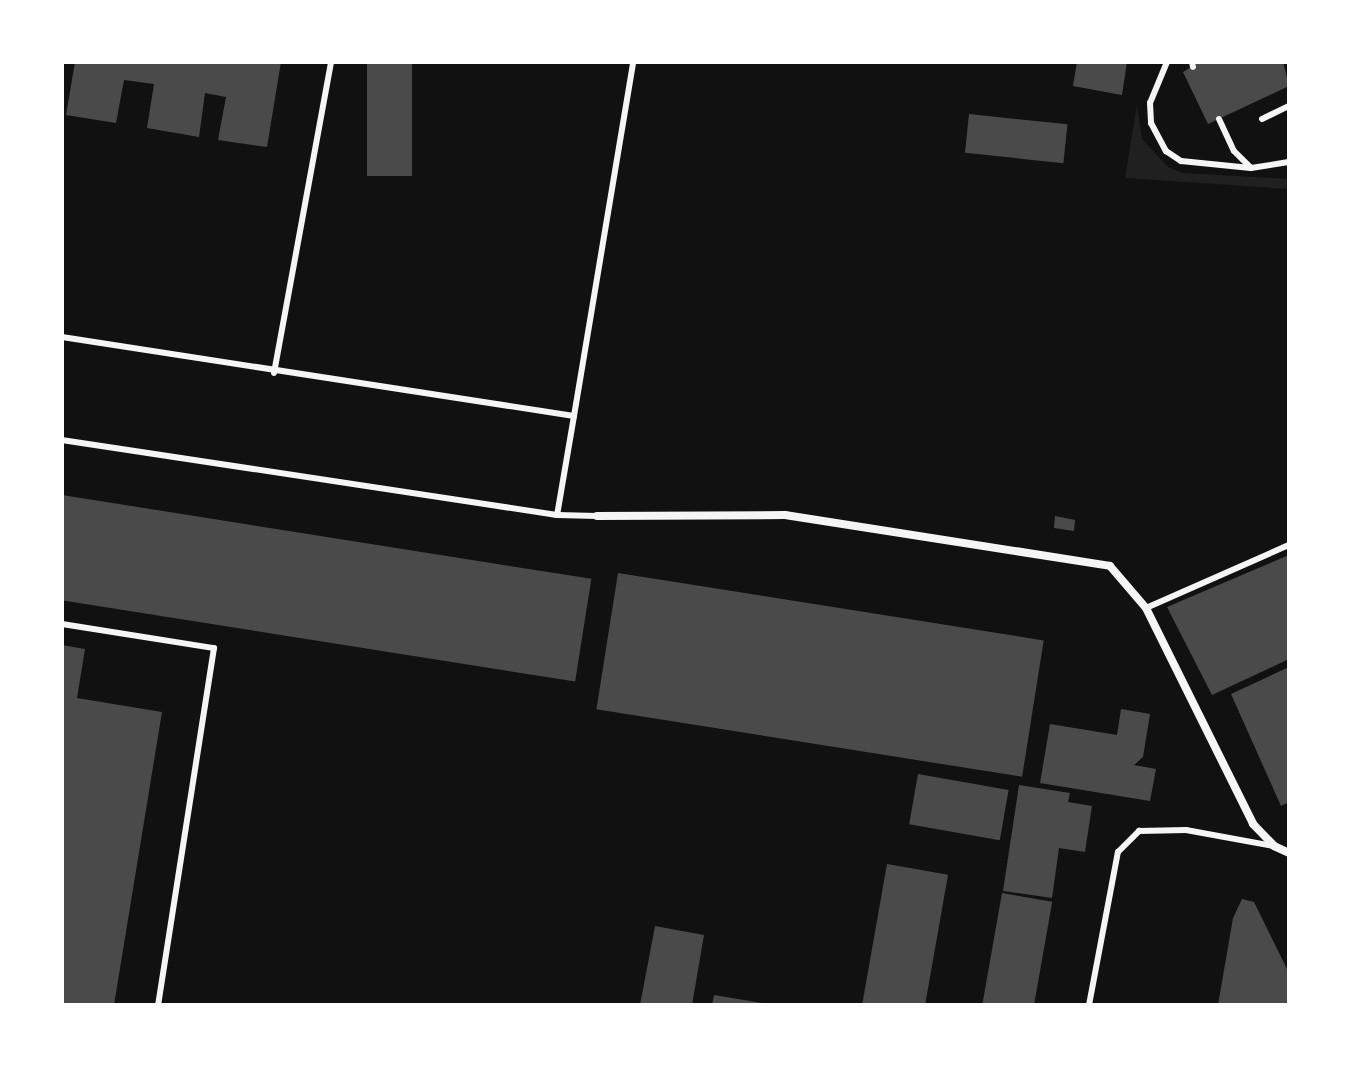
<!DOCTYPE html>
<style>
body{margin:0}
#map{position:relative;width:1351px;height:1067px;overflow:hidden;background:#111;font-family:Helvetica,sans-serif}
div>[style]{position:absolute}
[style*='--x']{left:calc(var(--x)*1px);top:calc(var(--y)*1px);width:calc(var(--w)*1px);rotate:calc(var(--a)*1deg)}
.green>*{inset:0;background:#202020}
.building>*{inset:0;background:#4a4a4a;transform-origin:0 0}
.service>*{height:6px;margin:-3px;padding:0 3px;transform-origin:3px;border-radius:3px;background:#f5f5f5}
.minor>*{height:8px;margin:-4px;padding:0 4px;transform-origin:4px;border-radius:4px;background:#f5f5f5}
span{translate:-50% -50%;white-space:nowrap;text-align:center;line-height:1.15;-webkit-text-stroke:6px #fff;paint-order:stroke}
.frame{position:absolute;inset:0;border:64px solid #fff;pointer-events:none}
</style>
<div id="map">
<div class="green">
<div style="clip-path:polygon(1137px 105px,1142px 139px,1168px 167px,1183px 173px,1289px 179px,1289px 189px,1125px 178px)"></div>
</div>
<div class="building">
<div style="clip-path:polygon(75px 62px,281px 62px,267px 147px,218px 140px,226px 97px,205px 93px,199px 137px,147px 128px,154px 84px,124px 80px,116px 123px,66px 115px)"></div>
<div style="left:367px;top:62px;width:45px;height:114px"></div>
<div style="clip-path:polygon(1077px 62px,1127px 62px,1122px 95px,1073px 86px)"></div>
<div style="clip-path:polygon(1199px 62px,1283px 62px,1289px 86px,1208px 124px,1183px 72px)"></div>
<div style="left:969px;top:114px;width:99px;height:39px;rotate:6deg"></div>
<div style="left:62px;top:495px;width:536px;height:104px;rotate:9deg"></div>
<div style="clip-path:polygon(1055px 516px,1075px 520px,1074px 531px,1054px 528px)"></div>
<div style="clip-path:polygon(1289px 555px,1289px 659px,1212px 695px,1167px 607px)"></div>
<div style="left:618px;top:573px;width:431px;height:138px;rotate:9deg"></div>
<div style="clip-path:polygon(62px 645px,85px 649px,77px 698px,162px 712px,114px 1005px,62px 1005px)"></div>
<div style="clip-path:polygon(1289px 667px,1289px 802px,1281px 806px,1231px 694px)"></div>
<div style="clip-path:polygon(1121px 709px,1150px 714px,1143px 757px,1134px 765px,1156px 769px,1150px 801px,1040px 783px,1050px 724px,1117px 735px)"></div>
<div style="left:918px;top:774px;width:92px;height:51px;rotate:10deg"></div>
<div style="clip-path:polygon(1019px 785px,1070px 793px,1068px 802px,1092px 806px,1085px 852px,1059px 848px,1052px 898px,1003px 891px)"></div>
<div style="left:887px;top:864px;width:62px;height:143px;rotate:10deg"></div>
<div style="left:1002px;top:893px;width:51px;height:114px;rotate:10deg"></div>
<div style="clip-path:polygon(1242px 899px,1254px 902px,1289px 973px,1289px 1005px,1218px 1005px,1233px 918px)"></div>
<div style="clip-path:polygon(655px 926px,704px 935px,692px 1005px,640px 1005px)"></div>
<div style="clip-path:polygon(714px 995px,762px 1003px,762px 1005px,712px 1005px)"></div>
</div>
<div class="service">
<div style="--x:1167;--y:62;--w:44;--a:112.5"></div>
<div style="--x:1150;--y:103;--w:20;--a:87"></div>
<div style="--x:1151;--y:123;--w:32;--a:62"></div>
<div style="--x:1166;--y:151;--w:18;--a:34"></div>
<div style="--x:1181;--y:161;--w:70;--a:5.7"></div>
<div style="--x:1251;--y:168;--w:38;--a:-9"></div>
<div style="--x:1192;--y:62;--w:5;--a:79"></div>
<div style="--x:1219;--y:119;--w:35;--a:65"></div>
<div style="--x:1234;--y:151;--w:24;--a:45"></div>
<div style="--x:1262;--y:119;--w:30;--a:-26"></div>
<div style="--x:62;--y:337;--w:518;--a:8.77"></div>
<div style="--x:574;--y:416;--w:100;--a:99.7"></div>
<div style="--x:557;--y:515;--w:501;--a:-171.38"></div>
<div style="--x:274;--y:373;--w:316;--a:-79.6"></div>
<div style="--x:574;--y:416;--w:359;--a:-80.5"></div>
<div style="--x:557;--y:515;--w:40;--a:1.4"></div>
<div style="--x:1146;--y:608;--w:156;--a:-23.8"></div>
<div style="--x:62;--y:624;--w:154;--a:9"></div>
<div style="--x:214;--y:648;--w:361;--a:98.9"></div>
<div style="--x:1089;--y:1005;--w:156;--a:-79.3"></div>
<div style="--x:1118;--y:852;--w:30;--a:-45"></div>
<div style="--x:1139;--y:831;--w:47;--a:-1.2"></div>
<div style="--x:1186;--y:830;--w:88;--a:10.4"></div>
</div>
<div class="minor">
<div style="--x:597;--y:516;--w:188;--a:-0.3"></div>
<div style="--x:785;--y:515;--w:329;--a:8.9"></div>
<div style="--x:1110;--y:566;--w:55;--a:49.4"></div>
<div style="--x:1146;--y:608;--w:241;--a:63.6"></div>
<div style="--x:1253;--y:824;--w:30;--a:46"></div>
<div style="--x:1274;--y:846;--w:17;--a:25"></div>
</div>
<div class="frame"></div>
</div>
